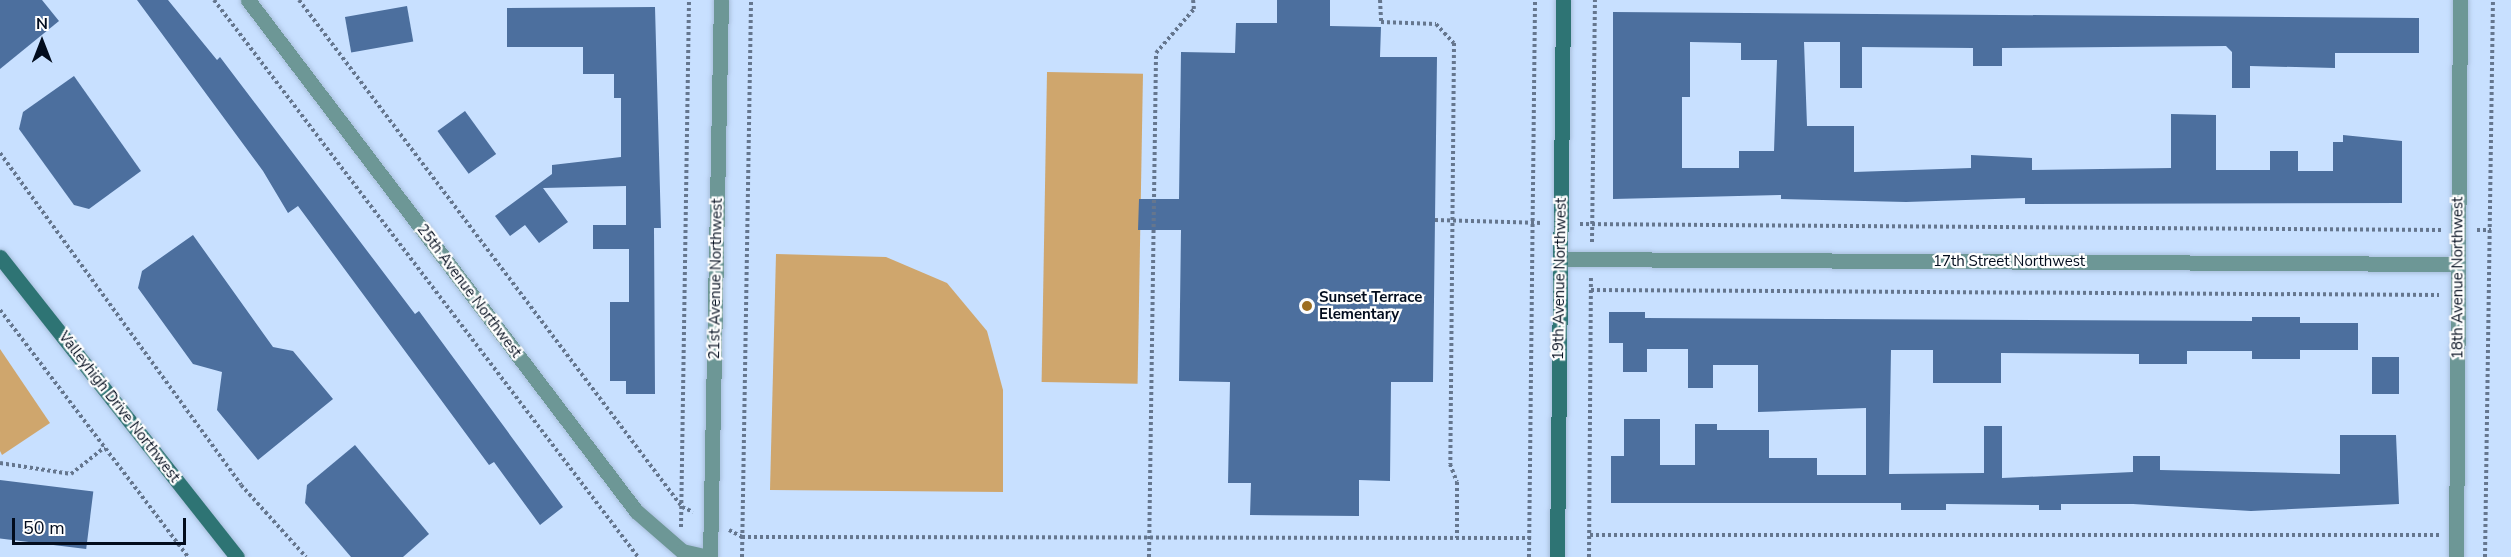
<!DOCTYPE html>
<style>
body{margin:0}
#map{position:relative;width:2511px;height:557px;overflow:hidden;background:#c8e0ff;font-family:"Nunito Sans",sans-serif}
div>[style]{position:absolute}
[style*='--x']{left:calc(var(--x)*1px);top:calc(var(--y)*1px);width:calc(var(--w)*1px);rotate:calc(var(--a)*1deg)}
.green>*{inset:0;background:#cfa66d;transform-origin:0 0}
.building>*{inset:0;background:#4c6f9e;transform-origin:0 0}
.path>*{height:4px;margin-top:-2px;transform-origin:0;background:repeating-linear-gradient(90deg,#65768e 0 3px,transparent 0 6px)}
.roads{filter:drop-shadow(0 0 2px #a8bedb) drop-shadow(0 0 2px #a8bedb)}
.street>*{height:15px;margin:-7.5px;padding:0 7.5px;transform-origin:7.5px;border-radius:7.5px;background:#6d9796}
.secondary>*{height:15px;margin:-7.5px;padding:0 7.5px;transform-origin:7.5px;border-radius:7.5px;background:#2e7474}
.dots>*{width:16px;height:16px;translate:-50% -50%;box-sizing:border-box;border:3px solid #fefefe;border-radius:50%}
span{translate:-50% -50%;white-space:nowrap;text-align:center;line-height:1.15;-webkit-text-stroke:4.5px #fefefe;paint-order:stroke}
.street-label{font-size:15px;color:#020c1d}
.poi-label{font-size:15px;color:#020c1d;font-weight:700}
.left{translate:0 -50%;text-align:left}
.north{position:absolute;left:12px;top:12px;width:60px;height:60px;-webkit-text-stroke:4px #fefefe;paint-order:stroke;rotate:0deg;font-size:16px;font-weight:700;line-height:24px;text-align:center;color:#020c1d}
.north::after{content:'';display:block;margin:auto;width:21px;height:27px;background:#020c1d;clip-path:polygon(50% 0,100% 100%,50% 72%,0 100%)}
.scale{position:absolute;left:12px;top:518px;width:174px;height:27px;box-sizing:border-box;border:3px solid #020c1d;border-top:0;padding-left:8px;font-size:18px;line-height:21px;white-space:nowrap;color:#020c1d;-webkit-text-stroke:4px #fefefe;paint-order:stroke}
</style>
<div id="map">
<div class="green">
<div style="left:1047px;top:72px;width:96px;height:310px;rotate:1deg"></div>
<div style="clip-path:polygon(776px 254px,886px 257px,947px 283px,987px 331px,1003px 390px,1003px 492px,770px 490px)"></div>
<div style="clip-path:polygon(0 349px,50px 423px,2px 455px,0 451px)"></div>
</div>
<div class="building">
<div style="clip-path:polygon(0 0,42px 0,59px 21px,0 69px)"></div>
<div style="clip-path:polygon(137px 0,168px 0,217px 60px,220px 57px,415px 314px,419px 311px,563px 507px,540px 525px,494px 462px,489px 465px,298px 206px,288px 213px,263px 171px)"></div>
<div style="clip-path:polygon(1277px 0,1330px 0,1330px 26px,1381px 27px,1380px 57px,1437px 57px,1433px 382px,1391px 382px,1390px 481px,1359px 480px,1359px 516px,1250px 515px,1251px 483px,1228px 483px,1230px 382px,1179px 381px,1181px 230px,1138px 230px,1139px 199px,1179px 199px,1181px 52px,1235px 53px,1236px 23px,1277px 23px)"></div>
<div style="left:407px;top:6px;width:36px;height:63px;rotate:80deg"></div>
<div style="clip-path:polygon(655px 7px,661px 228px,654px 228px,655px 394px,626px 394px,626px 381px,610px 381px,610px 302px,629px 302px,629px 249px,593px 249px,593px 225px,626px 225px,626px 186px,543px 188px,568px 222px,539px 243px,525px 225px,510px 236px,495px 216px,552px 174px,552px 165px,621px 157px,621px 98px,614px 98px,614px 74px,583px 74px,583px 47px,507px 47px,507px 8px)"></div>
<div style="clip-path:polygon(evenodd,1613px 12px,2419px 18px,2419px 53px,2335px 53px,2335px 68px,2250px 66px,2250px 88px,2232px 88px,2232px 52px,2226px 46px,2002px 48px,2002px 66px,1973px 66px,1973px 48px,1862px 47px,1862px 88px,1840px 88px,1840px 42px,1804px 42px,1807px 126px,1854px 126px,1854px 172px,1971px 168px,1971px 155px,2032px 158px,2032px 170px,2171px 168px,2171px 114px,2216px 115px,2216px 170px,2270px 170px,2270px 151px,2298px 151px,2298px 171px,2333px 171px,2333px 142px,2343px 142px,2343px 135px,2402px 141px,2402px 203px,2025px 204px,2025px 198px,1906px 202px,1781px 199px,1781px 195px,1613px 199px,1613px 12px,1690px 42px,1741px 43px,1741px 60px,1777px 60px,1774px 151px,1739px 151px,1739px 168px,1682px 168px,1682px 97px,1690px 97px,1690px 42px)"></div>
<div style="clip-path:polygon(74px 76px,141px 171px,89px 209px,74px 205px,19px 129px,23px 112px)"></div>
<div style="left:465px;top:111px;width:53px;height:34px;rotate:54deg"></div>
<div style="clip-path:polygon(193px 235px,273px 347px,293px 351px,333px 399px,258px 460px,217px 410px,222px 372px,193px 364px,138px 288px,142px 271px)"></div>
<div style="clip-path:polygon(1609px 312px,1645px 312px,1645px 318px,2252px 321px,2252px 317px,2300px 317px,2300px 323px,2358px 323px,2358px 350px,2300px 350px,2300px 359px,2252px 359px,2252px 351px,2187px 351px,2187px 364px,2139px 364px,2139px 354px,2001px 353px,2001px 383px,1933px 383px,1933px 350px,1891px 350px,1889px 474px,1984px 473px,1984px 426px,2002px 426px,2002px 478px,2133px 472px,2133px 456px,2160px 456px,2160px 470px,2340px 474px,2340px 435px,2396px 435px,2399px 504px,2251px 511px,2133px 504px,2061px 504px,2061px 510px,2039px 510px,2039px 505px,1946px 504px,1946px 510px,1901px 510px,1901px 503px,1611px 503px,1611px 456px,1624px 456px,1624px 419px,1660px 419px,1660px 465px,1695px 465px,1695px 424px,1717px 424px,1717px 430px,1769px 430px,1769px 458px,1817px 458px,1817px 475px,1866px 475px,1866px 408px,1758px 412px,1758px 365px,1713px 365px,1713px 388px,1688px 388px,1688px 349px,1647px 349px,1647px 372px,1623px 372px,1623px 343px,1609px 343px)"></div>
<div style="left:2372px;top:357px;width:27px;height:37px"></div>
<div style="clip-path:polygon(355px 445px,429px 534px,403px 557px,351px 557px,305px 503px,307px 485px)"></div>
<div style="left:0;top:480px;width:94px;height:58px;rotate:7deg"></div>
</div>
<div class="path">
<div style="--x:214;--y:0;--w:700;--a:52.72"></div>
<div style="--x:299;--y:0;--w:635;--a:52.93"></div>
<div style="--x:682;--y:507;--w:12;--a:24"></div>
<div style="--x:1380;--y:0;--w:22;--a:87"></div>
<div style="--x:1381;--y:22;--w:55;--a:2.1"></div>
<div style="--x:1436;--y:24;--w:26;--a:47"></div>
<div style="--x:1454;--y:43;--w:421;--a:90.5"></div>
<div style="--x:1450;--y:464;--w:19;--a:69"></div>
<div style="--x:1457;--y:482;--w:56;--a:90"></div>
<div style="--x:0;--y:153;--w:410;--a:54"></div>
<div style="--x:241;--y:485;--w:97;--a:47.9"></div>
<div style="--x:1435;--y:220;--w:107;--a:1.6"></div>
<div style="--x:1580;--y:224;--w:862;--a:0.4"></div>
<div style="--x:2477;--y:230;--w:14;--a:0"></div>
<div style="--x:1592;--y:242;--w:242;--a:-89.3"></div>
<div style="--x:1591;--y:290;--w:848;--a:0.34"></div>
<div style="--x:0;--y:310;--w:310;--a:52.7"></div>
<div style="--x:0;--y:463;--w:72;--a:8.8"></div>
<div style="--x:71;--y:474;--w:43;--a:-38.5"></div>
<div style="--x:681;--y:527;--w:527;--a:-89.13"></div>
<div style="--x:729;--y:530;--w:15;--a:28"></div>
<div style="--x:742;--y:537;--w:789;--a:0.07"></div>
<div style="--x:1590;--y:535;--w:849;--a:0"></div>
<div style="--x:742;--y:557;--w:557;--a:-89.07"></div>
<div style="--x:1149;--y:557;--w:504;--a:-89.2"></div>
<div style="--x:1156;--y:53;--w:58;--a:-49.2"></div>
<div style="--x:1194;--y:9;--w:9;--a:-96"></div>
<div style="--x:1529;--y:557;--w:557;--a:-89.38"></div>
<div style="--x:1589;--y:557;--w:280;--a:-89.6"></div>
<div style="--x:2485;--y:557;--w:557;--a:-89.18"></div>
</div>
<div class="roads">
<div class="street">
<div style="--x:248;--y:0;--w:642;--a:52.79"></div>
<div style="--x:636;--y:511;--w:61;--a:41"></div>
<div style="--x:682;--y:551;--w:27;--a:13"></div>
<div style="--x:1561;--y:259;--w:897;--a:0.32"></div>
<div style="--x:710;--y:557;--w:557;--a:-88.87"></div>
<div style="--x:2456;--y:557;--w:557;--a:-89.59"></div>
</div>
<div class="secondary">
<div style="--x:0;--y:257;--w:382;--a:51.7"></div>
<div style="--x:1557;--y:557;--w:557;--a:-89.38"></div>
</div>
</div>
<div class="dots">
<div style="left:1307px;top:306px;background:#9e6f22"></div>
</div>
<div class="street-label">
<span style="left:2009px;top:262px">17th Street Northwest</span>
<span style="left:2458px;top:278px;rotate:-90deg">18th Avenue Northwest</span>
<span style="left:716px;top:279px;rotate:-89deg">21st Avenue Northwest</span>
<span style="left:1560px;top:279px;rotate:-89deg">19th Avenue Northwest</span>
<span style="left:469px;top:291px;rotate:53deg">25th Avenue Northwest</span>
<span style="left:119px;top:407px;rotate:52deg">Valleyhigh Drive Northwest</span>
</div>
<div class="poi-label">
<span class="left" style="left:1319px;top:306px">Sunset Terrace<br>Elementary</span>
</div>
<div class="north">N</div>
<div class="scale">50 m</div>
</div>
